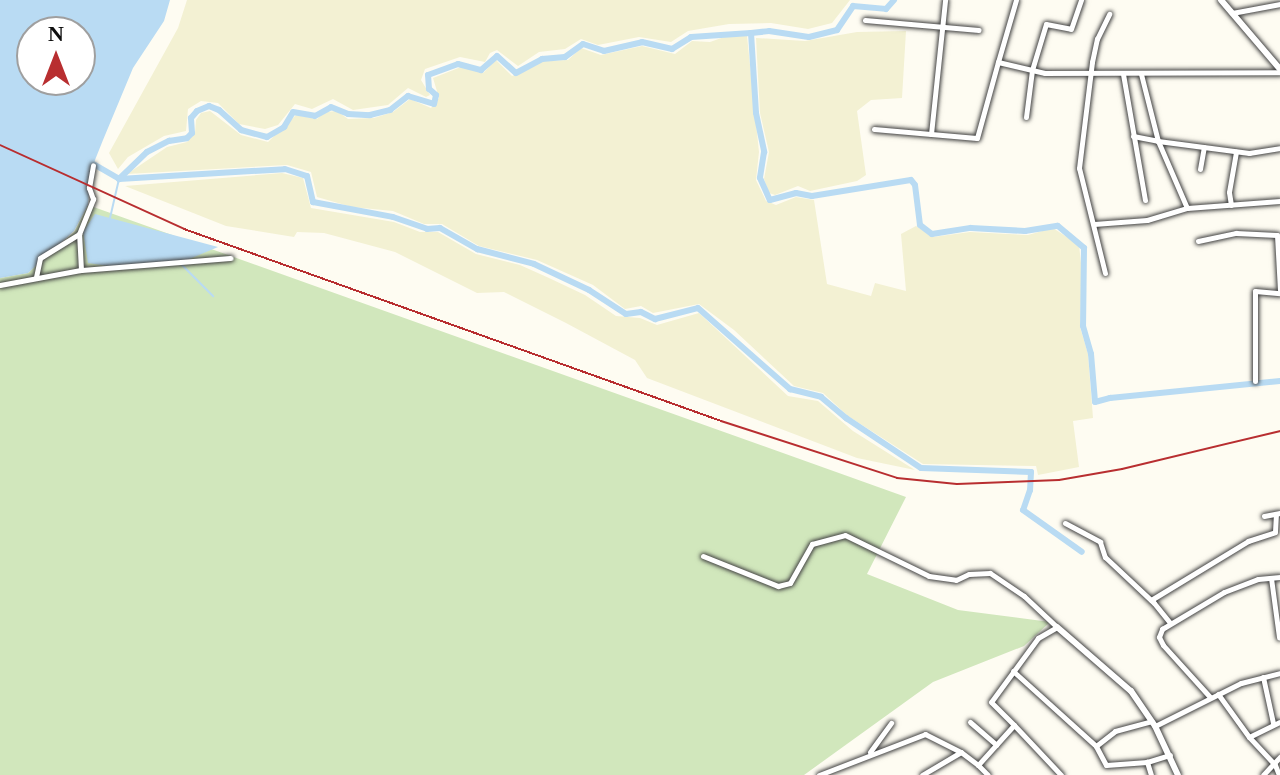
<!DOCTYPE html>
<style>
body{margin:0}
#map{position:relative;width:1280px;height:775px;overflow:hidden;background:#fefcf2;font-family:Georgia,serif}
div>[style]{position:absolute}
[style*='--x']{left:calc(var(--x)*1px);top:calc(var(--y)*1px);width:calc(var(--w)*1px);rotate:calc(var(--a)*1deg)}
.farmland>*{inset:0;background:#f3f1d3}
.green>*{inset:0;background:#d1e7bc}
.water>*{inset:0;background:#b9dbf3}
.stream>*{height:2px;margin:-1px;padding:0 1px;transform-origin:1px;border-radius:1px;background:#b9dbf3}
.canal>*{height:6px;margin:-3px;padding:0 3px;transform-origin:3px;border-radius:3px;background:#b9dbf3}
.roads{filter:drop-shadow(0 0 2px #424242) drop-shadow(0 0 2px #424242)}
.minor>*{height:5px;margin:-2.5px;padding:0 2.5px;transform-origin:2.5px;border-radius:2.5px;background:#fff}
.tertiary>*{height:6px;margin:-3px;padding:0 3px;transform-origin:3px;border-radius:3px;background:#fff}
.rail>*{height:2px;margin:-1px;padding:0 1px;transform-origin:1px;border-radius:1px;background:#b82e30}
span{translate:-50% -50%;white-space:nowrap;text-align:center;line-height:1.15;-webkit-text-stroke:8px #fff;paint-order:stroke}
.north{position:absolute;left:16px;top:16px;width:80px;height:80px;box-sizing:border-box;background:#fff;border:2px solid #9f9f9f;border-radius:50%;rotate:0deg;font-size:22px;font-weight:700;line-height:32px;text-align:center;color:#0f0f0f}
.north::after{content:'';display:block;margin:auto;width:28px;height:36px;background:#b82e30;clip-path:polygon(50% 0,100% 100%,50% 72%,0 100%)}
</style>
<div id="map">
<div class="farmland">
<div style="clip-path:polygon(187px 0,850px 0,832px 23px,808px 29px,771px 23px,729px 24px,688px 31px,671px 42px,639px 37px,598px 45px,581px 39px,565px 49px,539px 52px,518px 66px,497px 50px,490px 53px,485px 62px,460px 57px,425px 69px,421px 80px,430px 95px,426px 97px,408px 88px,388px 105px,353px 110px,333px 99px,312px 109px,295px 104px,278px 125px,265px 129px,239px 124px,218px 103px,201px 101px,188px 109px,186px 131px,164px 136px,128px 157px,118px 169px,109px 153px,178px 28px)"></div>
<div style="clip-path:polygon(906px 31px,902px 98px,871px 100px,857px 111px,866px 175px,857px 181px,810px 191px,798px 186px,775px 195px,769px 193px,764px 179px,769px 152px,760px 113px,756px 38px,805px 41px,857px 32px)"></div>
<div style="clip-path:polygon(730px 35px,747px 36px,759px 152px,756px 180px,766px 201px,776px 205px,796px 197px,814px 200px,827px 284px,871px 296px,875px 283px,906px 291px,901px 234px,916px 226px,933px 237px,970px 232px,1028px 235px,1053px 228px,1079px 245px,1082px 272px,1080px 327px,1088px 354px,1093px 418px,1073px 421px,1079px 467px,1038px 475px,1036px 466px,923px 464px,848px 416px,823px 393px,794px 386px,734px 330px,699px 304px,653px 313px,641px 306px,625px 309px,593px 285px,537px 260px,479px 246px,442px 224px,424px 224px,393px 211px,352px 207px,317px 197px,311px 172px,287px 165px,127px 174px,167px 147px,187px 142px,195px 133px,196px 120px,201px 113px,210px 111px,241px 135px,268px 142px,296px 115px,317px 119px,324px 112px,337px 111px,348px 119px,374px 118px,393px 112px,410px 99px,431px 108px,439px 98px,433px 78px,461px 67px,483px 73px,496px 60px,512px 76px,543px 61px,568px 60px,581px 48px,601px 55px,642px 46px,675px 54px,692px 41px,710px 42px)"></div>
<div style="clip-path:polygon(282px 173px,303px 178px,311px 208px,394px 222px,420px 232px,438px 232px,476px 254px,520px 265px,549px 278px,585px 295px,616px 316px,640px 318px,657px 325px,699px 313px,788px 396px,818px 401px,853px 431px,915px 470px,857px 458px,647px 378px,635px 360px,566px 323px,504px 292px,477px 293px,395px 252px,324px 233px,297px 232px,294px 237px,226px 226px,125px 186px)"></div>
</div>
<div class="green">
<div style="clip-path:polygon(88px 205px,906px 497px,867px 574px,958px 610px,1050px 622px,1024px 646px,933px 682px,804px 775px,0 775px,0 278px,28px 273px,74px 232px)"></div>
</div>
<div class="water">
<div style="clip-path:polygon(evenodd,0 0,170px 0,164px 21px,133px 68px,103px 140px,91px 170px,88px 205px,74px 231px,28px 273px,0 278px,0 0,32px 32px,80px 32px,80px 80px,32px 80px,32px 32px)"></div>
<div style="clip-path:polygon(95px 214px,218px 247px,180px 263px,108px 266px,88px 263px,83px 232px)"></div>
</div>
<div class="stream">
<div style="--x:110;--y:218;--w:40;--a:-77"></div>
<div style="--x:180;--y:263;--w:47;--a:45"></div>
</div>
<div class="canal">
<div style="--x:751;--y:33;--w:18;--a:-6"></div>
<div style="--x:769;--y:31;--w:40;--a:8.5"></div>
<div style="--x:809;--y:37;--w:29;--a:-14"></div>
<div style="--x:837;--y:30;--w:29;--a:-56"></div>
<div style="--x:853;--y:6;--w:33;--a:5"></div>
<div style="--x:886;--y:9;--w:12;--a:-48"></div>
<div style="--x:90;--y:162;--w:34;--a:30"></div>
<div style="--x:119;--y:179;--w:39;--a:-44"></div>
<div style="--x:147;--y:152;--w:25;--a:-27"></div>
<div style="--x:169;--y:141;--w:18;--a:-9"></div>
<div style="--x:187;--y:138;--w:7;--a:-45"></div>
<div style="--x:192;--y:133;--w:15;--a:-94"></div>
<div style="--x:191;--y:118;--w:9;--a:-49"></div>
<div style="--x:197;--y:111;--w:13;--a:-23"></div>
<div style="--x:209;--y:106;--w:11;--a:22"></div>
<div style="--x:219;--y:110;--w:30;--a:42"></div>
<div style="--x:241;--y:130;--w:27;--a:15"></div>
<div style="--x:267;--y:137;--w:20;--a:-30"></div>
<div style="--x:284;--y:127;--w:17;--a:-59"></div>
<div style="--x:293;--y:112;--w:22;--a:10"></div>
<div style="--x:315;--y:116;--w:18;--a:-29"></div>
<div style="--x:331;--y:107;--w:18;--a:22"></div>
<div style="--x:348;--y:114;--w:22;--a:3"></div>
<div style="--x:370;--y:115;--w:21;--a:-14"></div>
<div style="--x:390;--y:110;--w:23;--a:-38"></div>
<div style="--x:408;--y:96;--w:27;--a:17"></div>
<div style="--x:434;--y:104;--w:9;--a:-77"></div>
<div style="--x:436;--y:95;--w:9;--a:-139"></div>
<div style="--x:429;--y:89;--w:14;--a:-94"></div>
<div style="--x:428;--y:75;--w:32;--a:-20"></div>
<div style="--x:458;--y:64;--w:24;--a:15"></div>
<div style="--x:481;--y:70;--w:21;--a:-41"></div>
<div style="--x:497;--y:56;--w:25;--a:42"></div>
<div style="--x:516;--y:73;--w:30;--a:-28"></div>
<div style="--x:542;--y:59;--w:23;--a:-5"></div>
<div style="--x:565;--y:57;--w:22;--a:-36"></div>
<div style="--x:583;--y:44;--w:22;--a:18"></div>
<div style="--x:604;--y:51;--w:39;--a:-13"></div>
<div style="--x:642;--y:42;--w:31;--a:13"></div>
<div style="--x:672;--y:49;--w:22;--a:-32"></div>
<div style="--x:691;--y:37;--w:60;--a:-3.8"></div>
<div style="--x:751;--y:33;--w:80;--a:86.4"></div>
<div style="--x:756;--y:113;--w:40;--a:78"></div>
<div style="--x:764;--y:152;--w:26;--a:99"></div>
<div style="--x:760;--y:178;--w:24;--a:66"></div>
<div style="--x:770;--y:200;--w:27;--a:-15"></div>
<div style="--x:796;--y:193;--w:16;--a:11"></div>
<div style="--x:812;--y:196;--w:100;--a:-9.2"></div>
<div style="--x:911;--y:180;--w:6;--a:51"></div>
<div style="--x:915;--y:185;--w:40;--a:82.9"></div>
<div style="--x:920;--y:225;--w:15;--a:37"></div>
<div style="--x:932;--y:234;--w:39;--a:-9"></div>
<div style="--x:971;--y:228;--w:54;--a:3.2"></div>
<div style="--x:1025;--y:231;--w:33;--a:-9"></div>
<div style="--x:1058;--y:226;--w:34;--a:40"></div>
<div style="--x:1084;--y:248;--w:78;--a:90.7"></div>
<div style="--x:1083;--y:326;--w:29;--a:74"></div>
<div style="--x:1091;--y:354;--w:48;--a:85.2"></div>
<div style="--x:1095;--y:402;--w:16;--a:-15"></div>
<div style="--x:1110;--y:398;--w:171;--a:-5.7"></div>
<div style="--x:119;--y:179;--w:166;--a:-3.4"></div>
<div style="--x:285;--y:169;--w:23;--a:18"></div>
<div style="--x:307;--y:176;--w:27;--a:77"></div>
<div style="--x:313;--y:202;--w:81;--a:10.6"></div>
<div style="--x:393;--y:217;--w:36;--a:19"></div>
<div style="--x:427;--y:229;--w:13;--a:-4"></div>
<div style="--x:440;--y:228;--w:43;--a:29.6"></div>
<div style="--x:477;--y:249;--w:59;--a:14.7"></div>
<div style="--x:534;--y:264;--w:61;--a:25.3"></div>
<div style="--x:589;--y:290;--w:44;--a:33"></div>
<div style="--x:626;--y:314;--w:15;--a:-8"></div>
<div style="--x:641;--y:312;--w:16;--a:27"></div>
<div style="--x:655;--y:319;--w:44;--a:-14.3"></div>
<div style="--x:698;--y:308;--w:123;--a:41.4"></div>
<div style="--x:790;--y:389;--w:32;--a:14"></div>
<div style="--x:821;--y:397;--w:33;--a:40"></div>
<div style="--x:846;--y:418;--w:90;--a:33.7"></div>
<div style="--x:921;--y:468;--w:110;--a:2.1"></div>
<div style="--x:1031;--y:472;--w:18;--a:93"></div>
<div style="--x:1030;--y:490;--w:21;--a:109"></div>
<div style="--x:1023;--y:510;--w:72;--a:35.4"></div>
</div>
<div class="roads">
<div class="minor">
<div style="--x:1016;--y:0;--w:65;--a:106.2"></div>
<div style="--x:998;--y:62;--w:48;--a:13.2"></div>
<div style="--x:1045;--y:73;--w:235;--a:-0.2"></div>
<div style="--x:1232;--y:13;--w:49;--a:-10.6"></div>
<div style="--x:865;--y:20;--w:114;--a:5"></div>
<div style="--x:1123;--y:74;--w:128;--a:80.1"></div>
<div style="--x:1141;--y:74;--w:69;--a:75.8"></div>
<div style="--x:1158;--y:141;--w:92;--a:7.5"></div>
<div style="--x:1249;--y:153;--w:31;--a:-9"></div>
<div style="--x:1026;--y:117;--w:47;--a:-82.7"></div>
<div style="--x:1032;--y:70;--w:48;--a:-73.1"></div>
<div style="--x:1046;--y:24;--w:25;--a:11"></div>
<div style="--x:1071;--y:29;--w:31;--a:-71"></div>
<div style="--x:874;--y:129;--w:103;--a:5"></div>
<div style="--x:977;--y:138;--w:79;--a:-74.6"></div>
<div style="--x:931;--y:134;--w:135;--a:-84"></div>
<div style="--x:1133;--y:136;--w:25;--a:11"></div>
<div style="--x:1158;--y:141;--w:73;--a:66.6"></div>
<div style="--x:1187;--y:208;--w:93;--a:-4.3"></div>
<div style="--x:1200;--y:169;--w:22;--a:-80"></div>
<div style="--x:1231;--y:205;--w:13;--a:-99"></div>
<div style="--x:1229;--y:192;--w:41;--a:-80.1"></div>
<div style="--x:1094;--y:224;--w:53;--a:-4.3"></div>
<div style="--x:1147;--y:220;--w:42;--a:-16.7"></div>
<div style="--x:1277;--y:235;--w:55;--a:86.9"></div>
<div style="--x:1198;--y:241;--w:39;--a:-12"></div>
<div style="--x:1236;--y:233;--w:41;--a:2.8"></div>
<div style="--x:81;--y:270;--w:36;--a:-93"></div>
<div style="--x:79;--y:234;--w:38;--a:-68"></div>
<div style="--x:93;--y:199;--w:12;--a:-110"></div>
<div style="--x:89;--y:188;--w:23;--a:-80"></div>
<div style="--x:1105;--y:273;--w:108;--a:-103.9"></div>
<div style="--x:1079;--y:168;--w:107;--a:-83"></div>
<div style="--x:1092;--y:62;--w:24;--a:-78"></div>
<div style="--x:1097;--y:39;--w:28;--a:-64"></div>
<div style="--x:36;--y:277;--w:19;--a:-78"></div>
<div style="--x:40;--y:258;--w:46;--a:-31.6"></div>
<div style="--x:0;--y:285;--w:82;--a:-10.5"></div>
<div style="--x:81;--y:270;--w:150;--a:-4.6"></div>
<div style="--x:1255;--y:381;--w:90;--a:-90"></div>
<div style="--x:1255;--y:291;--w:25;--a:5"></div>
<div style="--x:1264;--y:516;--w:16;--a:-11"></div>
<div style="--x:1065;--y:523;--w:40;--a:28"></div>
<div style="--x:1100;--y:542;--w:16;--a:72"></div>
<div style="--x:1105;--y:557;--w:67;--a:43.2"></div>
<div style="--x:1154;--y:603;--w:26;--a:51"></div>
<div style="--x:703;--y:556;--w:81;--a:21.8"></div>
<div style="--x:778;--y:586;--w:12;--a:-14"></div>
<div style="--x:790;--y:583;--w:45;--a:-60.6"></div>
<div style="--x:812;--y:544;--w:34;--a:-15"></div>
<div style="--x:845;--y:535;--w:93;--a:26"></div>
<div style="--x:929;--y:576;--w:27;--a:8"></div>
<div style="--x:956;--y:580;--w:14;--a:-25"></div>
<div style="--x:969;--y:574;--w:21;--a:-3"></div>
<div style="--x:990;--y:573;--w:41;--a:34.1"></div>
<div style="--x:1024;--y:596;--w:45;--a:43.2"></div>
<div style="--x:1057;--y:627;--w:22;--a:150"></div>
<div style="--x:1038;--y:638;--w:79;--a:126.3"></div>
<div style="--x:991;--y:702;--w:33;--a:45"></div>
<div style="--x:1014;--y:725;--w:54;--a:132"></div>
<div style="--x:978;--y:765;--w:21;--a:-143"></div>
<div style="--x:961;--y:752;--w:45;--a:149.5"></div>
<div style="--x:1271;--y:578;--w:60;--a:82.3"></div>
<div style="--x:1151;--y:600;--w:114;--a:-31.3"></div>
<div style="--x:1248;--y:541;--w:28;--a:-18"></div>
<div style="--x:1275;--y:532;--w:18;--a:-87"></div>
<div style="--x:1013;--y:671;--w:112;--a:42.1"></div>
<div style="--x:1263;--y:677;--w:47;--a:77.7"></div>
<div style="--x:1218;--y:694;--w:53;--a:54.2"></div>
<div style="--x:1249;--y:737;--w:38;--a:47"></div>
<div style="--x:1275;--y:765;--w:11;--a:68"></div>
<div style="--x:1210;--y:697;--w:70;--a:-132.1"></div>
<div style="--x:1163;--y:645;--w:9;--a:-117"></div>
<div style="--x:1159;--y:637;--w:9;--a:-69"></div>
<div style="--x:1162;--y:629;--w:72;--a:-30.8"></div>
<div style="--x:1224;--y:592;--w:36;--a:-21"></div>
<div style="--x:1258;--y:579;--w:22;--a:-5"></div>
<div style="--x:970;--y:722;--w:35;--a:41"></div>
<div style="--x:1014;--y:725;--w:69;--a:46.8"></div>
<div style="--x:1155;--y:726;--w:96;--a:-26.6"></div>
<div style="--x:1241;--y:683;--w:40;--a:-14.4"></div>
<div style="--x:1249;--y:737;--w:34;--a:-26"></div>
<div style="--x:870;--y:752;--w:36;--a:-54"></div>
<div style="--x:1147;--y:762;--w:41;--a:175.8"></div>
<div style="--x:1106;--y:765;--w:21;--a:-118"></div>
<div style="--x:1096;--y:746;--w:24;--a:-38"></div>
<div style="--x:1115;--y:731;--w:38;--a:-15"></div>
<div style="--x:978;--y:765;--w:14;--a:45"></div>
<div style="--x:819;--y:775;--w:114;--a:-21.1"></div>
<div style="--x:925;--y:734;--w:40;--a:26.6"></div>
<div style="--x:1151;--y:775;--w:14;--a:-107"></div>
<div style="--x:1147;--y:762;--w:24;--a:-17"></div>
<div style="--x:1263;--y:775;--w:25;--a:-47"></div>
</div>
<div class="tertiary">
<div style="--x:1221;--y:0;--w:91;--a:49.5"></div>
<div style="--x:1057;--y:627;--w:98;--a:40.9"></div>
<div style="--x:1131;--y:691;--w:42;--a:55.6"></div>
<div style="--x:1155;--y:726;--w:54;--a:64.9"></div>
</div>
</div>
<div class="rail">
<div style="--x:0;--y:145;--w:202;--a:24.5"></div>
<div style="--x:184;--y:229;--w:570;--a:19.67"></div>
<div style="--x:721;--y:421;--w:185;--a:17.9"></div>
<div style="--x:897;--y:478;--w:60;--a:5.7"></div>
<div style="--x:957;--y:484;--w:102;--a:-2.2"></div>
<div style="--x:1059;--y:480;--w:64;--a:-9.9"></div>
<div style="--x:1122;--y:469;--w:163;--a:-13.5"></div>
</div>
<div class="north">N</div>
</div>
